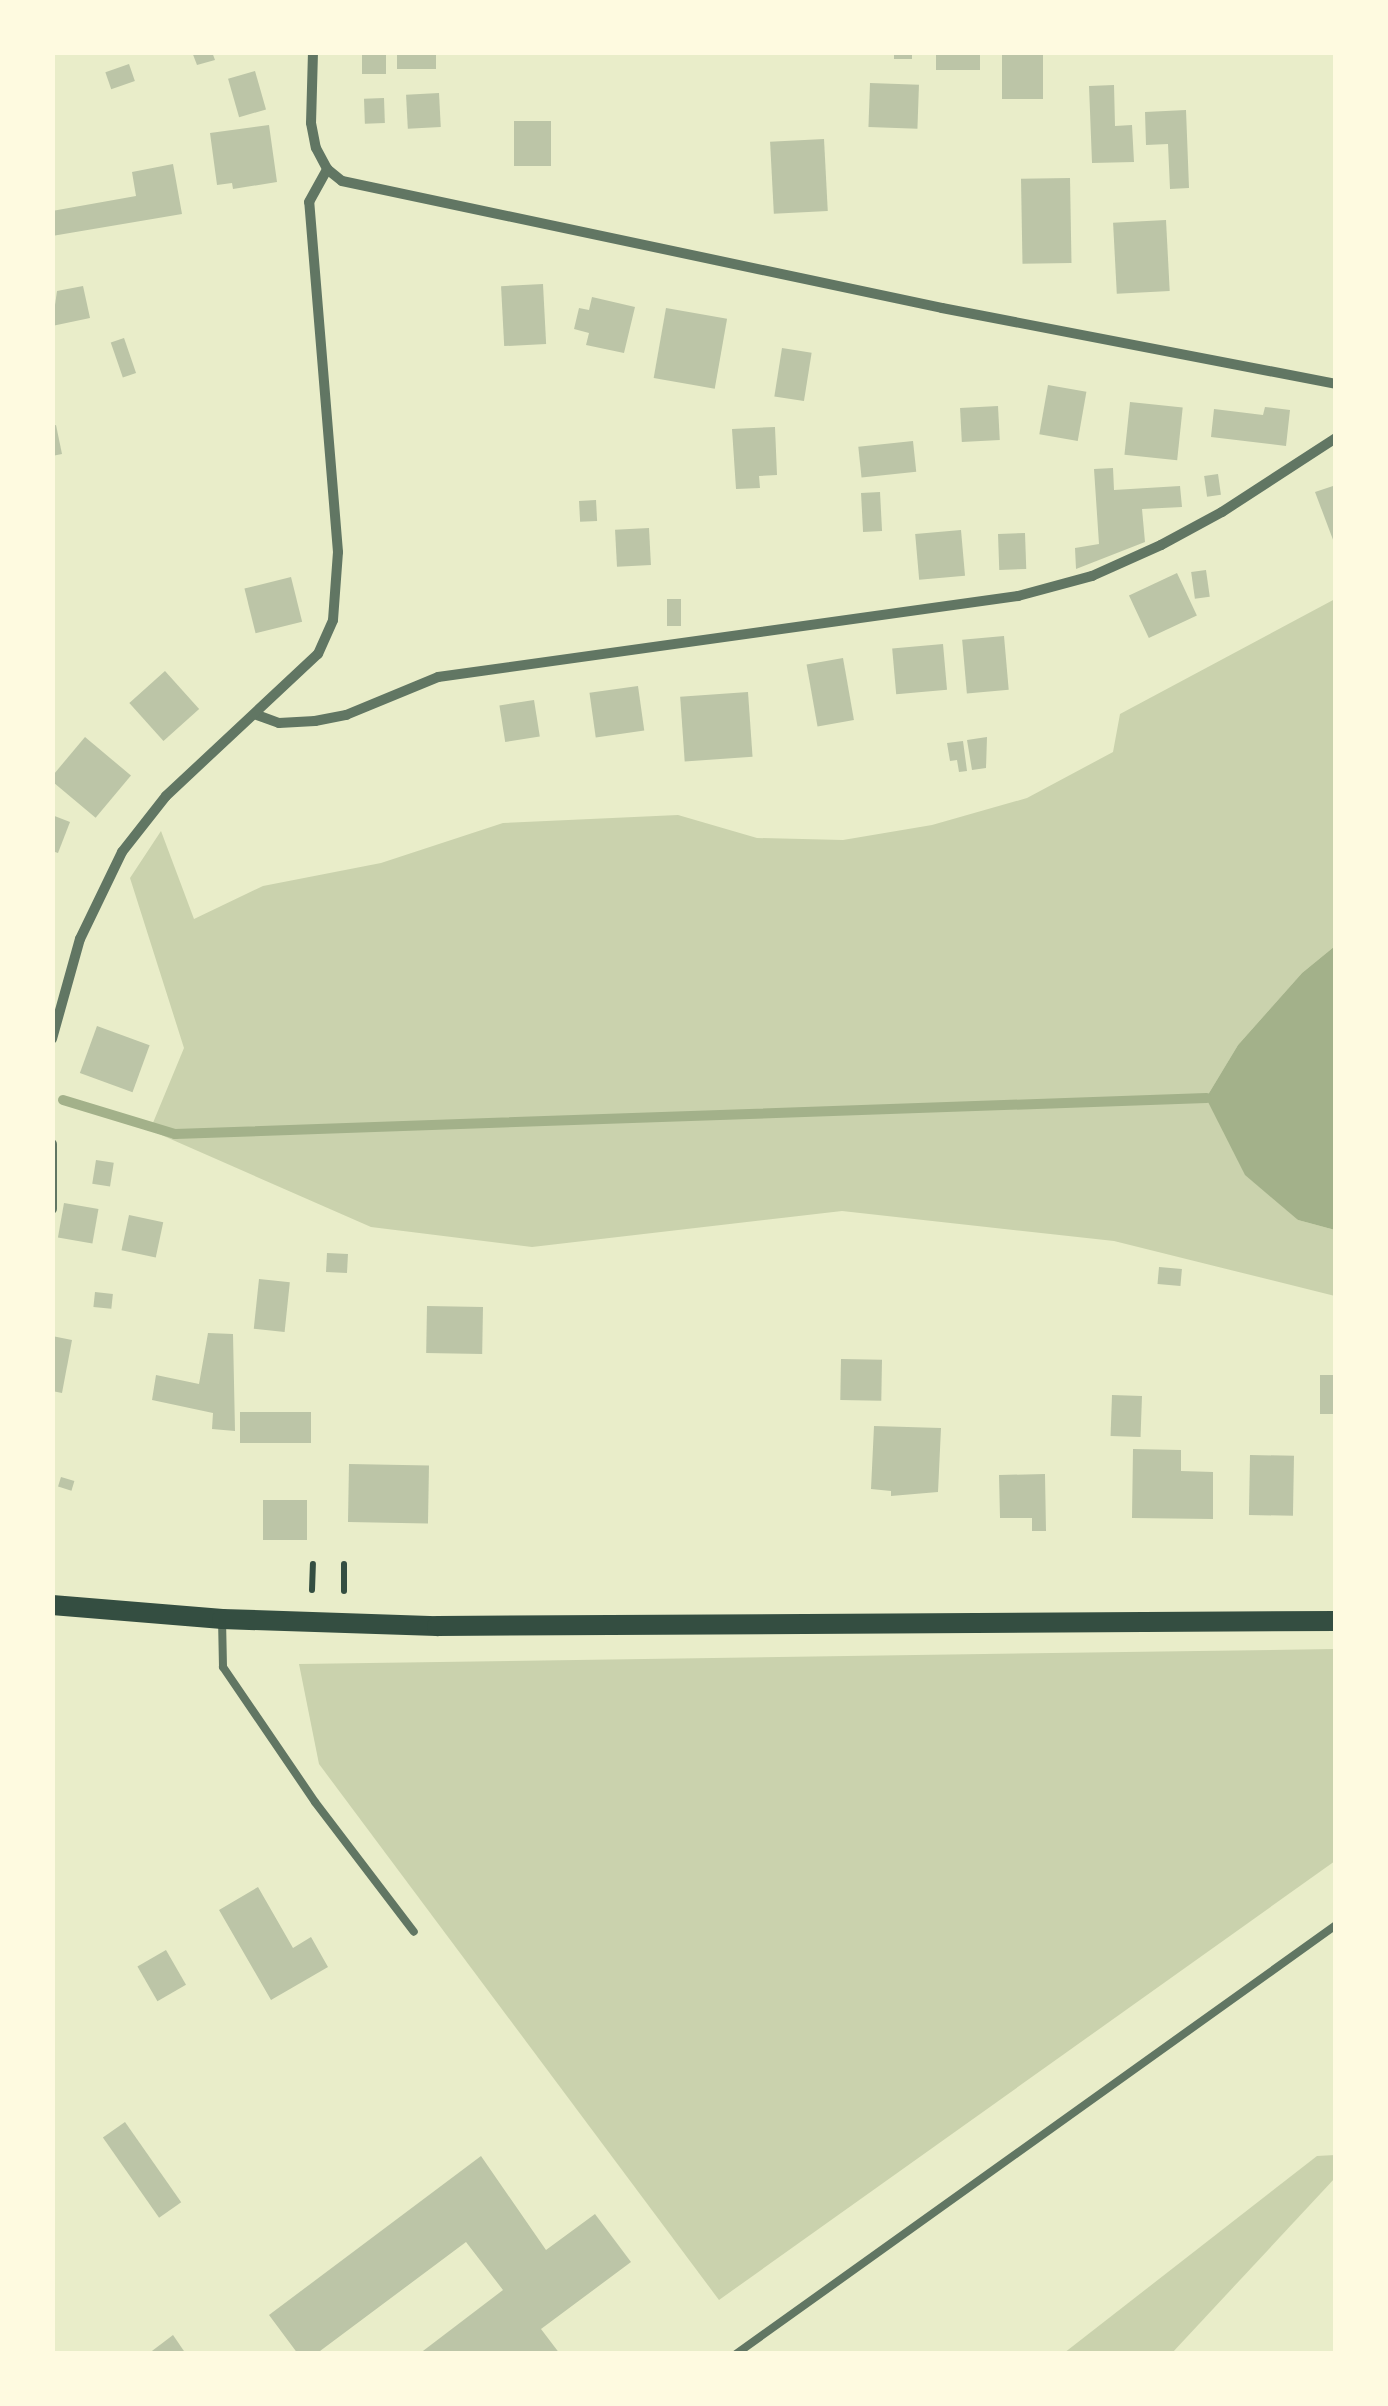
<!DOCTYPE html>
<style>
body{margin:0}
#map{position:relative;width:1388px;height:2406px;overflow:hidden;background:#e9edc9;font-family:"Archivo Narrow",sans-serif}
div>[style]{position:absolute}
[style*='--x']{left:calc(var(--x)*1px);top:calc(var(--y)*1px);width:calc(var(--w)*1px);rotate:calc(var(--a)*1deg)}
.green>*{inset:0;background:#cad2ad}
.water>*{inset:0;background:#a3b18a}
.stream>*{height:10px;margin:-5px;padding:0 5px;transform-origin:5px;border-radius:5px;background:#a3b18a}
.building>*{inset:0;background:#bcc5a7;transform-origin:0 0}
.path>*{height:6px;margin:-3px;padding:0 3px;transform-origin:3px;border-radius:3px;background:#344e41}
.service>*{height:8px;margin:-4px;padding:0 4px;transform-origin:4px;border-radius:4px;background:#617663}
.minor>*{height:10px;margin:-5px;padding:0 5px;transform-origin:5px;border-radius:5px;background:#617663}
.secondary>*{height:20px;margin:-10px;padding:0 10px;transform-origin:10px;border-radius:10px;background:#344e41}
span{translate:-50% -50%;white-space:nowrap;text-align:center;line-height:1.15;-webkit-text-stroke:9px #fefae0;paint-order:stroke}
.frame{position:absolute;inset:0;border:55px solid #fefae0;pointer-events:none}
</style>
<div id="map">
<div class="green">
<div style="clip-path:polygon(1335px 599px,1335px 946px,1302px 973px,1238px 1045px,1206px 1098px,1298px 1220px,1335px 1230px,1335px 1296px,1114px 1241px,842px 1211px,532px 1247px,371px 1227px,150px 1130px,184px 1048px,130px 878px,161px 831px,194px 919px,263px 886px,381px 863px,503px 823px,678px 815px,757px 838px,843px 840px,932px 825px,1027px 798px,1113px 752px,1120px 714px)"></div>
<div style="clip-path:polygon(1335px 1649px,1335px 1861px,719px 2300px,319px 1764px,299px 1664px)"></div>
<div style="clip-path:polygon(1335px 2155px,1335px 2178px,1172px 2353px,1064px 2353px,1317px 2156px)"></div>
</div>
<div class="water">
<div style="clip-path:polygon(1335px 946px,1335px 1230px,1298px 1220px,1245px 1175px,1206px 1098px,1238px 1045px,1302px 973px)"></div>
</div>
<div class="stream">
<div style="--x:63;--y:1100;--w:117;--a:16.9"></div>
<div style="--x:175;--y:1134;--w:1032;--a:-2"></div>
</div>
<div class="building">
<div style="clip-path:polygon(192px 52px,212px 52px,215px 60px,197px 65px)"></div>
<div style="left:362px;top:52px;width:24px;height:22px"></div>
<div style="left:397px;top:52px;width:39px;height:17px"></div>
<div style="left:894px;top:52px;width:18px;height:7px"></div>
<div style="left:936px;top:52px;width:44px;height:18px"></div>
<div style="left:1002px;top:52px;width:41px;height:47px"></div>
<div style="left:129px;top:64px;width:18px;height:25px;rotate:71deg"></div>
<div style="left:255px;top:71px;width:40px;height:28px;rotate:74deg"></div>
<div style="left:870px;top:83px;width:49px;height:44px;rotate:2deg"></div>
<div style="clip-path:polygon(1114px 85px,1115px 126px,1132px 125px,1134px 162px,1092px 163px,1089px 86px)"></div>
<div style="left:439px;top:93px;width:34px;height:33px;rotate:87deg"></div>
<div style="left:384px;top:98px;width:25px;height:20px;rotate:88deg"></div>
<div style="clip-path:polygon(1186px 110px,1189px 188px,1170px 189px,1168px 144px,1146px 145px,1145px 112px)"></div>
<div style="left:514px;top:121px;width:37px;height:45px"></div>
<div style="clip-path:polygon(269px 125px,277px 182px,233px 189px,232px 183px,217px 185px,210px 133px)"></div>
<div style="left:824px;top:139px;width:72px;height:54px;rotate:87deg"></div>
<div style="clip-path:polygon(173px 164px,182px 214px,52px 236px,52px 211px,136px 196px,132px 172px)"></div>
<div style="left:1070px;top:178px;width:85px;height:49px;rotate:89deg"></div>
<div style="left:1166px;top:220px;width:71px;height:53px;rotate:87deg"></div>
<div style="left:543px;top:284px;width:60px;height:42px;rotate:87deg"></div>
<div style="clip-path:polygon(83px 286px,90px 318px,52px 326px,57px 291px)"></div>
<div style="clip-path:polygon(592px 297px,635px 307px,624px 353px,586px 345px,589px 333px,574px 329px,579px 308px,589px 310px)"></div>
<div style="left:666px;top:308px;width:62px;height:71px;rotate:10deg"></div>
<div style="left:124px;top:338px;width:37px;height:14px;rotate:71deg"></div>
<div style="left:782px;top:348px;width:30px;height:49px;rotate:9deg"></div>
<div style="left:1048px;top:385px;width:39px;height:50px;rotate:10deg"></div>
<div style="left:1130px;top:402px;width:53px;height:53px;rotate:6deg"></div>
<div style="left:998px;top:406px;width:34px;height:38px;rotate:87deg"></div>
<div style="clip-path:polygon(1265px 407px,1290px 410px,1286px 446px,1211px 437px,1214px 409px,1263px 415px)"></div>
<div style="clip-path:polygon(56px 425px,62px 454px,52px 456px,52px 426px)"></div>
<div style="clip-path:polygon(775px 427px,777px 475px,759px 476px,760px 488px,736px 489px,732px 429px)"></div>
<div style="left:913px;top:441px;width:31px;height:55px;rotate:84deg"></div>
<div style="clip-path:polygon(1113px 468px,1114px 490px,1180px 486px,1182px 507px,1142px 509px,1145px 542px,1076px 569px,1075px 548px,1099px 544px,1094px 469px)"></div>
<div style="left:1218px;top:474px;width:21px;height:14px;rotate:82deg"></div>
<div style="clip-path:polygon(1336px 485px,1336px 545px,1335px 545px,1315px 492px)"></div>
<div style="left:880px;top:492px;width:39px;height:19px;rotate:87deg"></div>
<div style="left:596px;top:500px;width:21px;height:17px;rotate:87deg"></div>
<div style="left:649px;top:528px;width:37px;height:34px;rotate:87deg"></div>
<div style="left:961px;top:530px;width:46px;height:46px;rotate:85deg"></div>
<div style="left:1025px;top:533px;width:36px;height:27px;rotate:88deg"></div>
<div style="left:1206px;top:570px;width:27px;height:15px;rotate:82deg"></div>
<div style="left:1177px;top:573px;width:47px;height:53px;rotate:65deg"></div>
<div style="left:291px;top:577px;width:46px;height:48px;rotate:76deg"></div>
<div style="left:667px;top:599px;width:14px;height:27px"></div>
<div style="left:1004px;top:636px;width:54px;height:42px;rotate:85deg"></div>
<div style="left:943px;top:644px;width:46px;height:51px;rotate:85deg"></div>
<div style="left:843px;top:658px;width:63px;height:37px;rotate:80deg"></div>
<div style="left:165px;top:671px;width:51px;height:48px;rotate:48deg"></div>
<div style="left:638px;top:686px;width:45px;height:49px;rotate:82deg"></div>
<div style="left:748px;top:692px;width:65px;height:68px;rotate:86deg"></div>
<div style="left:534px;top:700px;width:37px;height:35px;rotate:81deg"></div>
<div style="left:85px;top:737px;width:60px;height:55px;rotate:40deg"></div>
<div style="clip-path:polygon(987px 737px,986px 768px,972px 770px,967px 740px)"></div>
<div style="clip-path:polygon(963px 741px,967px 771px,959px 772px,957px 760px,950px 761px,947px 743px)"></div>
<div style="clip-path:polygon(52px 815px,70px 822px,58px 853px,52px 851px)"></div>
<div style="left:97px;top:1026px;width:56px;height:50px;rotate:20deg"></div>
<div style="left:96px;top:1160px;width:18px;height:24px;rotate:9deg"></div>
<div style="left:64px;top:1203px;width:35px;height:35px;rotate:10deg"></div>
<div style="left:129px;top:1215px;width:35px;height:36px;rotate:12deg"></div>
<div style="left:327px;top:1253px;width:21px;height:19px;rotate:3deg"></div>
<div style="left:1159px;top:1267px;width:23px;height:17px;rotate:5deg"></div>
<div style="left:259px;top:1279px;width:31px;height:50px;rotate:6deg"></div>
<div style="left:95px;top:1292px;width:18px;height:15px;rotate:6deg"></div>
<div style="left:427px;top:1306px;width:56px;height:47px;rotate:1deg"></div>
<div style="clip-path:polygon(208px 1333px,233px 1334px,235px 1431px,212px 1429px,213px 1413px,152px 1400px,156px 1375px,199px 1384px)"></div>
<div style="clip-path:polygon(52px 1336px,72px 1340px,62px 1393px,52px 1391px)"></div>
<div style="left:841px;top:1359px;width:41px;height:41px;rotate:1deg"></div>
<div style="left:1320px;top:1375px;width:16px;height:39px"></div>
<div style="left:1112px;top:1395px;width:30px;height:41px;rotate:2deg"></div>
<div style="left:240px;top:1412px;width:71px;height:31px"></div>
<div style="clip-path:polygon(874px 1426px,941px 1428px,938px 1492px,891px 1496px,891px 1491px,871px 1489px)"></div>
<div style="clip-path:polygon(1133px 1449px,1181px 1450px,1181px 1471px,1213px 1472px,1213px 1519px,1132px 1518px)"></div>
<div style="left:1250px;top:1455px;width:44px;height:60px;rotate:1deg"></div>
<div style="left:349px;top:1464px;width:80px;height:58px;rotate:1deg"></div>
<div style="clip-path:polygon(1045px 1474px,1046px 1531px,1032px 1531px,1032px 1518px,1000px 1518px,999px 1475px)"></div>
<div style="left:61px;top:1477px;width:14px;height:10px;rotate:17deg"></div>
<div style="left:263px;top:1500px;width:44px;height:40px"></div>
<div style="clip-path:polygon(258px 1887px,293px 1948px,311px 1937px,328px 1967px,271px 2000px,219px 1910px)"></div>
<div style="left:166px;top:1950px;width:40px;height:33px;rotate:60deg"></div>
<div style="left:125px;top:2122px;width:98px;height:27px;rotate:55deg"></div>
<div style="clip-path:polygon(481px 2156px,546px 2250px,595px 2214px,631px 2262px,541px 2329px,560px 2354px,419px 2354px,503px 2290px,466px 2242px,316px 2354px,298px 2354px,269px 2315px)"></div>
<div style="clip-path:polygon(173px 2335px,186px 2354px,148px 2354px)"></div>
</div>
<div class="path">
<div style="--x:344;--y:1564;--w:27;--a:90"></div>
<div style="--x:312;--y:1590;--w:26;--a:-88"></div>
</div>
<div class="service">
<div style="--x:222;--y:1619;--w:48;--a:88.8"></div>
<div style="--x:223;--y:1667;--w:163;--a:55.7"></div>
<div style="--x:315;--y:1802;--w:163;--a:52.7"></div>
<div style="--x:736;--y:2354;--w:738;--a:-35.56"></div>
</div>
<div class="minor">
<div style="--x:313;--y:52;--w:71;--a:91.6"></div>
<div style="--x:311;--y:123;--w:25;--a:79"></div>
<div style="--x:316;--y:148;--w:24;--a:62"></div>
<div style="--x:327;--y:169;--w:19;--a:39"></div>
<div style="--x:342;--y:181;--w:613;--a:11.95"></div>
<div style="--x:942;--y:308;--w:401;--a:10.9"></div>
<div style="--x:257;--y:715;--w:23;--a:20"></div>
<div style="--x:279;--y:723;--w:36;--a:-3"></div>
<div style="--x:315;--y:721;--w:32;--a:-11"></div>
<div style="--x:346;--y:715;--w:100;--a:-22.4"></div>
<div style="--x:438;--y:677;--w:586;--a:-7.95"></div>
<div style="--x:1018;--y:596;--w:77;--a:-15.1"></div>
<div style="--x:1092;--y:576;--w:76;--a:-24.2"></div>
<div style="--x:1161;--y:545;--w:69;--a:-28.4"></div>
<div style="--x:1222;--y:512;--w:136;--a:-33"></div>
<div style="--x:52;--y:1039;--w:104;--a:-74.4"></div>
<div style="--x:80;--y:939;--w:97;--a:-64.2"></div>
<div style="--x:122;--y:852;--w:71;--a:-51.8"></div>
<div style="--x:166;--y:796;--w:208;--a:-43.1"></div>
<div style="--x:318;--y:654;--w:37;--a:-66"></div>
<div style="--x:333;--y:620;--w:68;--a:-85.8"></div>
<div style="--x:338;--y:552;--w:351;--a:-94.7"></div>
<div style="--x:309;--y:202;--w:38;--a:-61"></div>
<div style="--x:52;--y:1144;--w:65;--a:90"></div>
</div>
<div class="secondary">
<div style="--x:52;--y:1605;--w:171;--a:4.7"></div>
<div style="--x:222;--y:1619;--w:215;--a:1.9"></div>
<div style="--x:437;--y:1626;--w:899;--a:-0.32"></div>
</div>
<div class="frame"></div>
</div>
